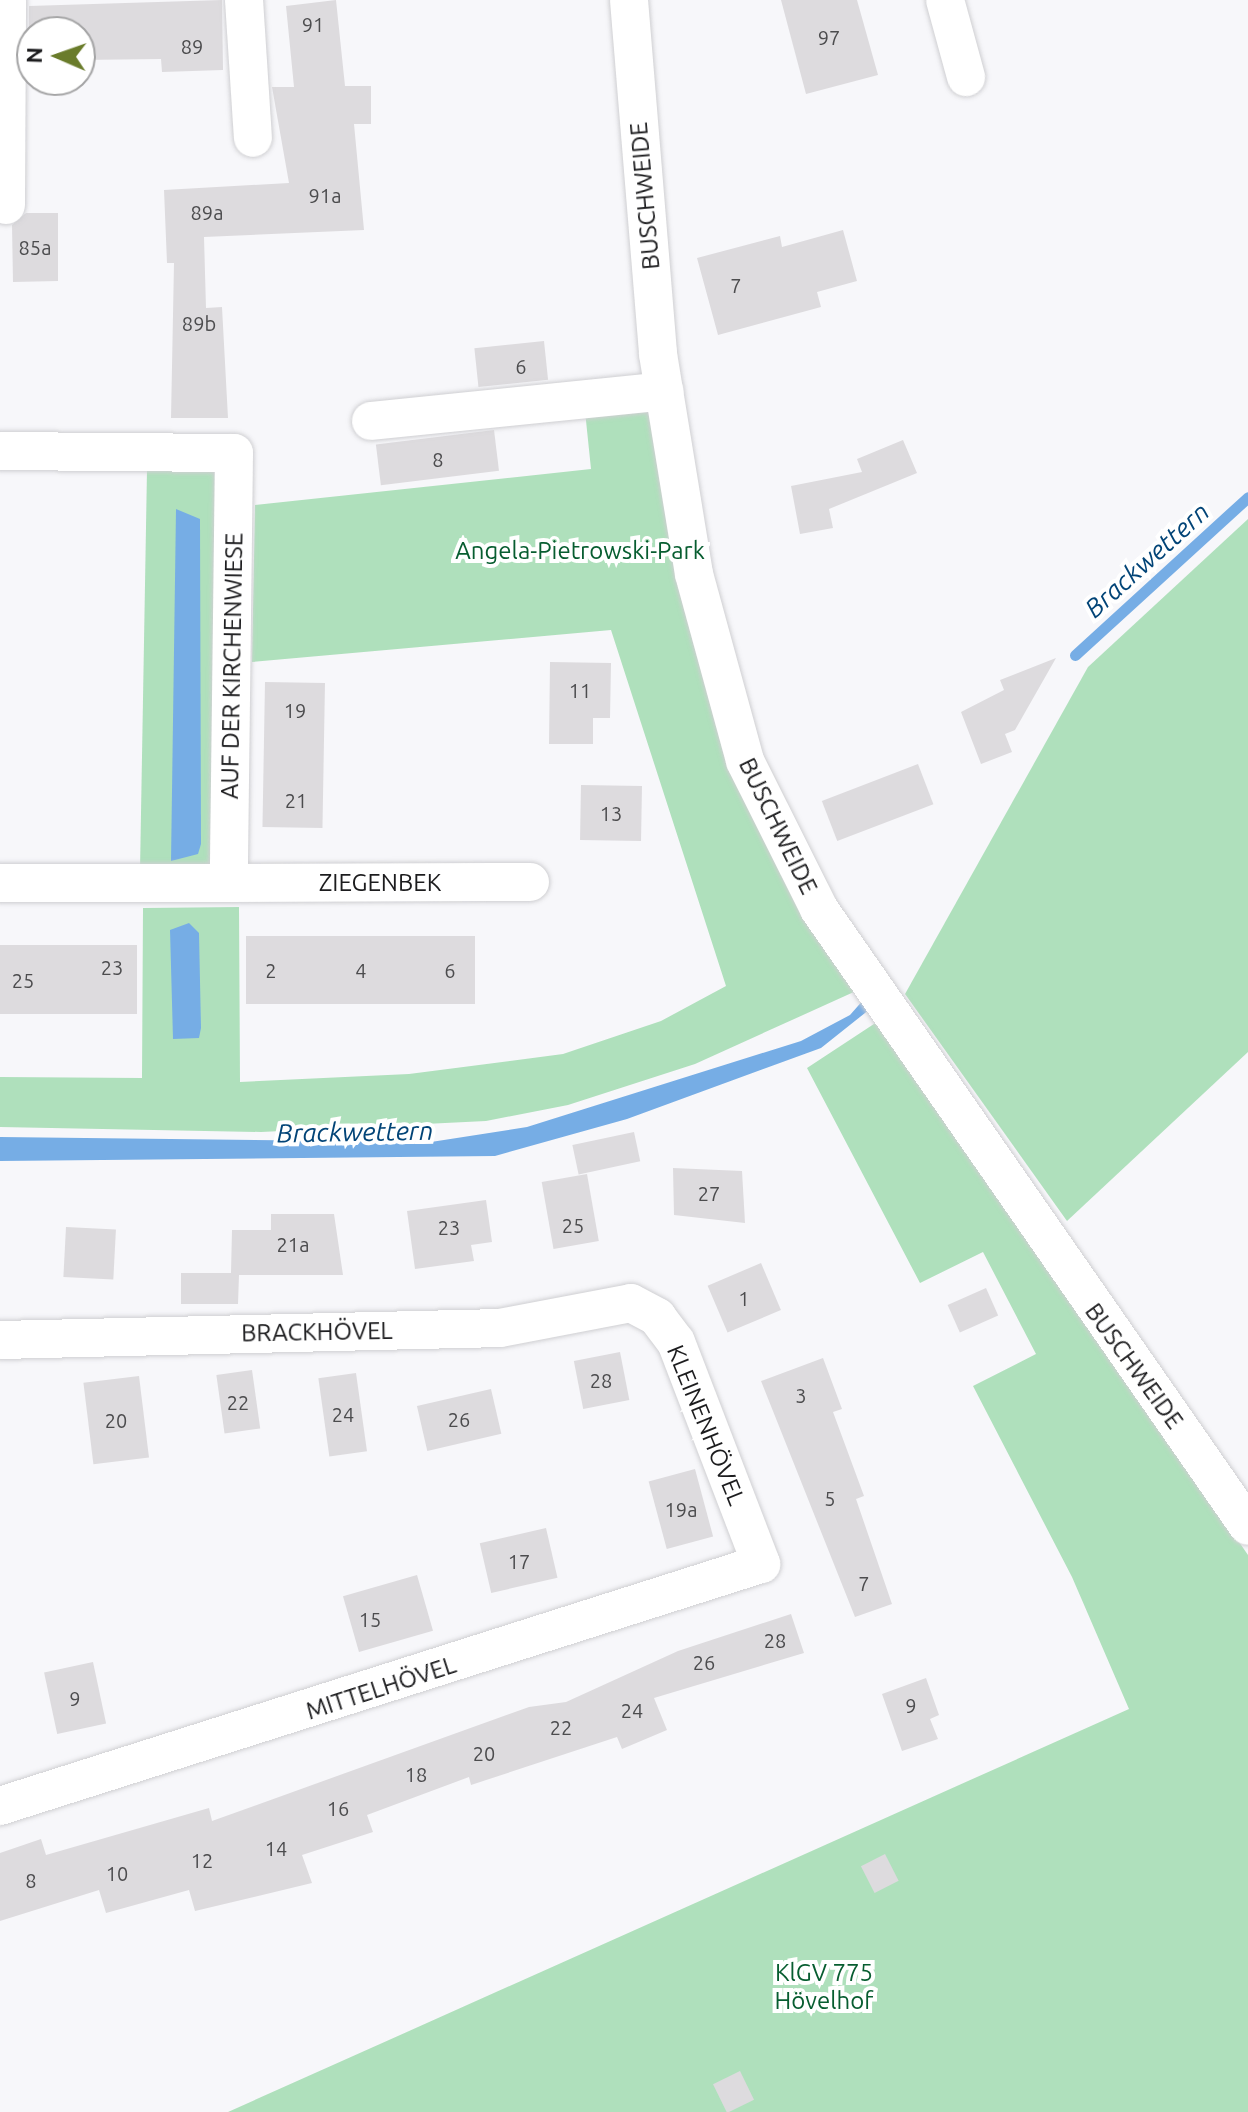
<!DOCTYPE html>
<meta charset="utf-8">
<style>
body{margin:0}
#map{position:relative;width:1248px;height:2112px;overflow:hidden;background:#f7f7fa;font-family:Ubuntu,sans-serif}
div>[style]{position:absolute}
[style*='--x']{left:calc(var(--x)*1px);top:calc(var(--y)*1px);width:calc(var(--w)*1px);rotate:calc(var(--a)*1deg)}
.green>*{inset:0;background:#afe0bc;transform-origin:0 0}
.water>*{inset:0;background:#76ade5}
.stream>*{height:11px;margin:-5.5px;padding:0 5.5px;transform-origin:5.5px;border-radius:5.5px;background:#76ade5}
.building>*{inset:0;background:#dddbde;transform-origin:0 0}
.roads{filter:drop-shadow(0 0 2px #cfcfd2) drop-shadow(0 0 2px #cfcfd2)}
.minor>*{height:38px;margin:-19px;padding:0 19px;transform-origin:19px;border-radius:19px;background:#fff}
span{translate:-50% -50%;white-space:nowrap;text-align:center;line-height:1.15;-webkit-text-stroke:8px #fff;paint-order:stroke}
.number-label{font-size:20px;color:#4c4c4e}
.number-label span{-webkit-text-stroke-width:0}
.street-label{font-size:24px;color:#1c1c1e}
.park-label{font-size:24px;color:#075d30}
.water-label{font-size:26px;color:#024477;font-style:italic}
.north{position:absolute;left:16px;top:16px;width:80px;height:80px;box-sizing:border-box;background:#fff;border:2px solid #a4a4a5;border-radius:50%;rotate:272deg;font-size:22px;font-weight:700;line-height:32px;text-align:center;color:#1c1c1e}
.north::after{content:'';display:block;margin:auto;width:28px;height:36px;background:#6a7c2b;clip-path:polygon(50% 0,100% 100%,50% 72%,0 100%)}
</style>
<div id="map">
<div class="green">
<div style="clip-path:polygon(652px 408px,670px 530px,856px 991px,695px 1064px,568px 1105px,486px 1121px,261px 1132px,0 1127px,0 1077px,142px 1078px,143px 908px,239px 907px,240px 1082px,409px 1074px,563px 1054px,661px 1021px,726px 986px,611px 630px,252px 662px,255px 505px,591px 469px,585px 411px)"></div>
<div style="left:147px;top:470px;width:70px;height:394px;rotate:1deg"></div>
<div style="clip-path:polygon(1248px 519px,1248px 1052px,1067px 1221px,905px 994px,1088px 667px)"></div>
<div style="clip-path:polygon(880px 1020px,1248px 1555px,1248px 2112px,228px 2112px,1129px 1709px,1072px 1577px,973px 1386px,1036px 1354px,983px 1252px,920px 1283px,807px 1068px)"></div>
</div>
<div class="water">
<div style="clip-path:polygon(176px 509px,200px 519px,201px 844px,198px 854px,171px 861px)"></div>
<div style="clip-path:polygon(189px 923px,199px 933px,201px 1028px,199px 1038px,173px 1039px,170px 930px)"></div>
<div style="clip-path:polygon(865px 998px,870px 1009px,821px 1048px,627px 1119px,495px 1156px,0 1161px,0 1137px,431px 1142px,527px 1127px,801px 1041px,850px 1015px)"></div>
</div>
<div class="stream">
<div style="--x:1075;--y:655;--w:234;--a:-42.4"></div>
</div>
<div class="building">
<div style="clip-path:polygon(222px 0,223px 70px,162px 72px,161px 59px,80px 60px,80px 32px,32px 32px,29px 61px,29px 6px)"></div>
<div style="clip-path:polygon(336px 0,345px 86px,371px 86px,371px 124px,354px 124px,364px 230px,204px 237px,206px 308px,222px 307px,228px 418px,171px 418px,174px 263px,167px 263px,164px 190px,289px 183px,272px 87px,294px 87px,286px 6px)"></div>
<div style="clip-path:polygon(781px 0,857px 0,878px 75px,806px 94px)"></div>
<div style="clip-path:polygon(26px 213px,58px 213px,58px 281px,13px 282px,12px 225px)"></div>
<div style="clip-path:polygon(843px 230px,857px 281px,817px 292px,821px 307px,718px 335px,697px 258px,780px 236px,782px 247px)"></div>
<div style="left:544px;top:341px;width:39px;height:70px;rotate:84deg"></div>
<div style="left:494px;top:430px;width:41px;height:119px;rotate:83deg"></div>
<div style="clip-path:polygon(903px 440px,917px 473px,829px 509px,833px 528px,800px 534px,791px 486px,862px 472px,857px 459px)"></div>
<div style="clip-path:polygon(1056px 658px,1015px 730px,1005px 734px,1012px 752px,981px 764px,961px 712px,1004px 690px,1000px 680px)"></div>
<div style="clip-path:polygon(550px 662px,611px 663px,610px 718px,593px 718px,593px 744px,549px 744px)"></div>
<div style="left:265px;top:682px;width:60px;height:145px;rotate:1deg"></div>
<div style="left:918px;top:764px;width:43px;height:103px;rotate:69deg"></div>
<div style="left:581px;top:785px;width:61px;height:55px;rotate:1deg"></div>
<div style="left:246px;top:936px;width:229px;height:68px"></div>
<div style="left:0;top:945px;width:137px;height:69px"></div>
<div style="left:634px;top:1132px;width:30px;height:63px;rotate:78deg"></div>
<div style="clip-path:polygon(673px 1168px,742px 1171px,745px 1223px,674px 1215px)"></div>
<div style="left:587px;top:1174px;width:68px;height:46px;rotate:80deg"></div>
<div style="clip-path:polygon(486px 1200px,492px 1242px,471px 1245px,474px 1261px,415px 1269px,407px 1211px)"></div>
<div style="clip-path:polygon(271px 1214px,334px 1214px,343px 1275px,239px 1275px,238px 1304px,181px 1304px,181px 1273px,231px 1273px,232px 1230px,271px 1230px)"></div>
<div style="left:66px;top:1227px;width:50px;height:50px;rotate:3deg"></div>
<div style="left:761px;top:1263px;width:51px;height:58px;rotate:67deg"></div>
<div style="left:986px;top:1288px;width:30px;height:42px;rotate:66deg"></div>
<div style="left:620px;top:1352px;width:49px;height:47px;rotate:79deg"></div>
<div style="clip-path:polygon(823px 1358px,842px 1409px,833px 1412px,864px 1496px,856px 1499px,892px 1604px,855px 1617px,761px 1381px)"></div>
<div style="left:252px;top:1370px;width:59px;height:36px;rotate:82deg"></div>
<div style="left:356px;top:1373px;width:79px;height:38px;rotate:82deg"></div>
<div style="left:139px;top:1376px;width:82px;height:56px;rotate:83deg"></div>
<div style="left:491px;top:1389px;width:46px;height:76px;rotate:77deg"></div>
<div style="left:695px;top:1469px;width:70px;height:48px;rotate:75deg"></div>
<div style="left:546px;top:1528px;width:51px;height:68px;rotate:77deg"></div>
<div style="left:417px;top:1575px;width:58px;height:77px;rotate:74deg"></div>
<div style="clip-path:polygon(791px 1614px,804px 1653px,654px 1698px,667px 1730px,622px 1749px,617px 1737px,471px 1785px,469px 1777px,367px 1815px,373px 1832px,302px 1855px,312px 1883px,195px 1911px,189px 1890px,106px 1913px,99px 1890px,0 1921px,0 1853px,41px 1839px,46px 1855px,209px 1808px,212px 1821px,529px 1707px,566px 1702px,678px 1651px)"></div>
<div style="left:93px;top:1662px;width:63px;height:50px;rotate:78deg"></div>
<div style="clip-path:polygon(926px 1678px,939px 1715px,930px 1719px,938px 1739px,902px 1751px,882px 1694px)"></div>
<div style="left:885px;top:1854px;width:30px;height:27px;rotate:63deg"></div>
<div style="left:740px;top:2071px;width:32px;height:30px;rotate:64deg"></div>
</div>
<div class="roads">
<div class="minor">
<div style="--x:244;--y:0;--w:138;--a:86.3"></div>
<div style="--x:629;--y:0;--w:355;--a:85.3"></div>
<div style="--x:658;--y:354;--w:223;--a:80.7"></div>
<div style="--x:694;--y:574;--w:194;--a:74.7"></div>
<div style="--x:745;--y:761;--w:165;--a:63.4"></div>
<div style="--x:819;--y:909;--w:751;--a:55.19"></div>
<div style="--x:945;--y:0;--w:80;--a:74.7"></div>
<div style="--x:6;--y:205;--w:205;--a:-89.7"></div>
<div style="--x:371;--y:421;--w:295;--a:-5.8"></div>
<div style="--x:0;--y:451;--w:234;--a:0.5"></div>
<div style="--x:234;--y:453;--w:430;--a:90.7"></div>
<div style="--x:229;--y:883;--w:229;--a:180"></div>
<div style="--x:229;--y:883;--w:301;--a:-0.2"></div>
<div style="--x:0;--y:1340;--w:500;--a:-1.37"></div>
<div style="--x:500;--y:1328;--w:133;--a:-10.8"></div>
<div style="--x:631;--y:1303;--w:30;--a:28"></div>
<div style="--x:657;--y:1317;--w:31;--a:53"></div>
<div style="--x:676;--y:1342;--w:238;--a:69"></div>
<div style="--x:761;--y:1564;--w:799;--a:162.36"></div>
</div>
</div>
<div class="number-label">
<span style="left:313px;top:24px">91</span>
<span style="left:829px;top:37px">97</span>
<span style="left:192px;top:46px">89</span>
<span style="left:325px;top:195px">91a</span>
<span style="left:207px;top:212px">89a</span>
<span style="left:35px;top:247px">85a</span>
<span style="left:736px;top:285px">7</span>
<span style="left:199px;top:323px">89b</span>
<span style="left:521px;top:366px">6</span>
<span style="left:438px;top:459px">8</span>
<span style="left:580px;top:690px">11</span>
<span style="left:295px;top:710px">19</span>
<span style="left:296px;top:800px">21</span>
<span style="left:611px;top:813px">13</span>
<span style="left:112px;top:967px">23</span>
<span style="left:271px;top:970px">2</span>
<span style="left:361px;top:970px">4</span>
<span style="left:450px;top:970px">6</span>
<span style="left:23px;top:980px">25</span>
<span style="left:709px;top:1193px">27</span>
<span style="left:573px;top:1225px">25</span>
<span style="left:449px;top:1227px">23</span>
<span style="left:293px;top:1244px">21a</span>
<span style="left:744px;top:1298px">1</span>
<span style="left:601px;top:1380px">28</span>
<span style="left:801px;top:1395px">3</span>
<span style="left:238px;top:1402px">22</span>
<span style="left:343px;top:1414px">24</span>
<span style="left:459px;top:1419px">26</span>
<span style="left:116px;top:1420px">20</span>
<span style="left:830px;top:1498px">5</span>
<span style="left:681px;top:1509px">19a</span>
<span style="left:519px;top:1561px">17</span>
<span style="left:864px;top:1583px">7</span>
<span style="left:370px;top:1619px">15</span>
<span style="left:775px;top:1640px">28</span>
<span style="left:704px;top:1662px">26</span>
<span style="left:75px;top:1698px">9</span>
<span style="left:911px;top:1705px">9</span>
<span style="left:632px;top:1710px">24</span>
<span style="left:561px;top:1727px">22</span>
<span style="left:484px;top:1753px">20</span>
<span style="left:416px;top:1774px">18</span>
<span style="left:338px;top:1808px">16</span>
<span style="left:276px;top:1848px">14</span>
<span style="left:202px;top:1860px">12</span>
<span style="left:117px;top:1873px">10</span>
<span style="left:31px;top:1880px">8</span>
</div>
<div class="street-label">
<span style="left:645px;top:196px;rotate:-95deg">BUSCHWEIDE</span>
<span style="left:232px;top:666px;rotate:-89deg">AUF DER KIRCHENWIESE</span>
<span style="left:778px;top:826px;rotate:64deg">BUSCHWEIDE</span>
<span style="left:380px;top:883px">ZIEGENBEK</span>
<span style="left:317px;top:1332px;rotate:-1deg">BRACKHÖVEL</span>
<span style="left:1134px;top:1366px;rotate:54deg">BUSCHWEIDE</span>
<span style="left:706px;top:1425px;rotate:68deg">KLEINENHÖVEL</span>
<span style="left:381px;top:1688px;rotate:-18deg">MITTELHÖVEL</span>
</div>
<div class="park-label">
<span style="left:580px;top:551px">Angela-Pietrowski-Park</span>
<span style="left:824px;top:1987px">KlGV 775<br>Hövelhof</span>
</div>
<div class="water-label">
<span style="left:1147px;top:560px;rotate:-42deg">Brackwettern</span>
<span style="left:355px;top:1132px;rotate:-1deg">Brackwettern</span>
</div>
<div class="north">N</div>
</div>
